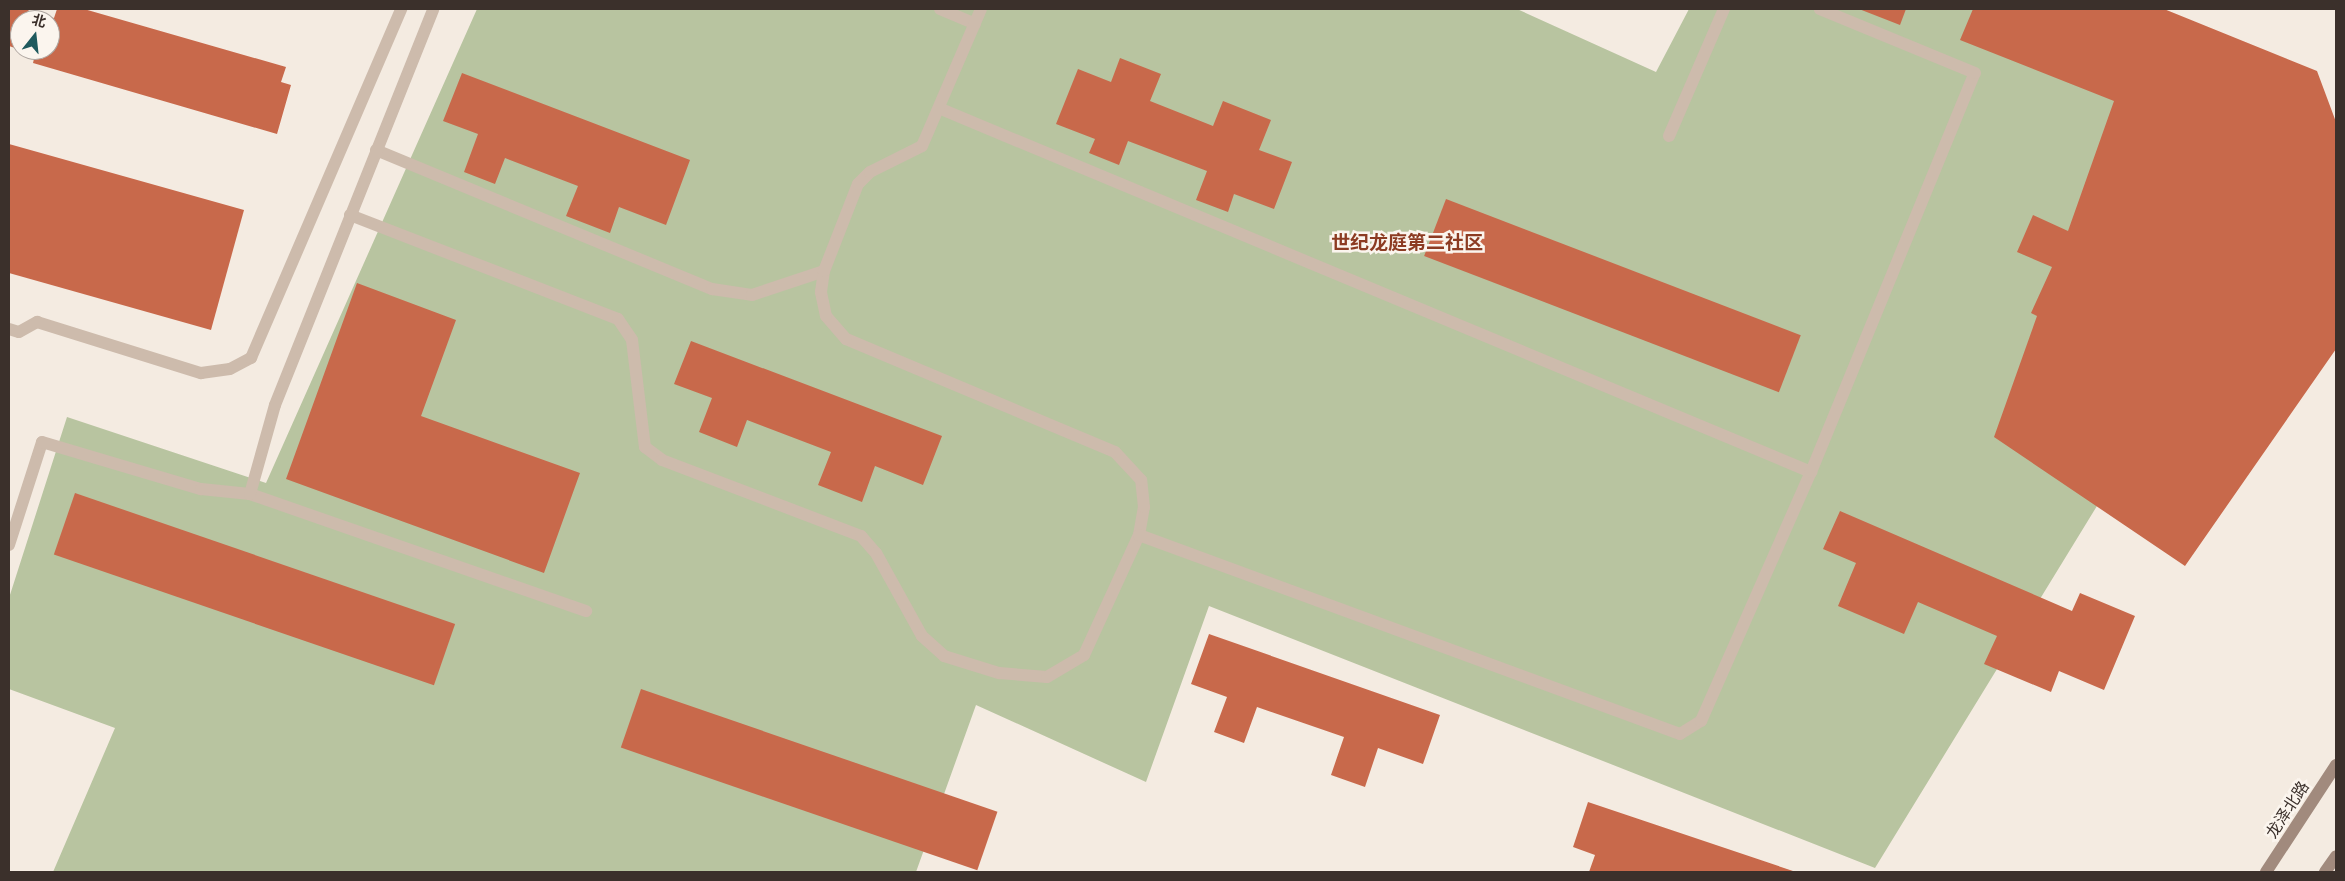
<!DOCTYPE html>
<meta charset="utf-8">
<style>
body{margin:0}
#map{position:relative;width:2345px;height:881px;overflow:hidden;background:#f4ebe1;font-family:"Nunito Sans","Noto Sans SC",sans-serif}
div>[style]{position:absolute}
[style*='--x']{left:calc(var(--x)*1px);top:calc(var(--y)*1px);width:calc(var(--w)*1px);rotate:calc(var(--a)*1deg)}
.green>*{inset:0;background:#b8c4a0}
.building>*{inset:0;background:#c8694b;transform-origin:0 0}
.service>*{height:12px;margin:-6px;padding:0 6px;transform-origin:6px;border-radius:6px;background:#cdbbac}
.minor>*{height:12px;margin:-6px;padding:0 6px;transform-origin:6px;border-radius:6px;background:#cdbbac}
.secondary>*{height:12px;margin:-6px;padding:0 6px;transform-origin:6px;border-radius:6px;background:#a18a7d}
span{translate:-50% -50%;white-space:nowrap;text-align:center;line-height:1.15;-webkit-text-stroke:5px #fbf5ee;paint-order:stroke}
.street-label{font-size:16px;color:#3b302b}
.quarter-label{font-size:19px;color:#8c3b22;font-weight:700}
.frame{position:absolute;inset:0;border:10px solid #3b302b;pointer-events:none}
.north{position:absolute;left:10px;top:10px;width:50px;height:50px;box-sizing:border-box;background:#fbf5ee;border:1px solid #aea6a0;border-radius:50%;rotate:16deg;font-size:14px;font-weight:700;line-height:20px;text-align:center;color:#3b302b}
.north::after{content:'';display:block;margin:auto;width:18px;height:22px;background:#1f5a5e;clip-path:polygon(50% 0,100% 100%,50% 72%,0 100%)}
</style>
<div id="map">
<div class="green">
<div style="clip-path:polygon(477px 9px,1517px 9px,1656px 72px,1689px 9px,1994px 9px,2152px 90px,2211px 320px,1875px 868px,1209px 606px,1146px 782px,976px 705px,916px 872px,53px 872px,115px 728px,9px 689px,9px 598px,67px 417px,266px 483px)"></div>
</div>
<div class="building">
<div style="clip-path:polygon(9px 9px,29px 9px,26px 20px,20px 20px,18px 49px,9px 46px)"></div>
<div style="clip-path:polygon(57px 9px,84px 9px,286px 67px,281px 82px,291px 85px,277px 134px,33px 63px,36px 50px,50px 50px,50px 20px,45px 20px,46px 16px,54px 18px)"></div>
<div style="clip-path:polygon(1859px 9px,1906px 9px,1900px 25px)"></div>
<div style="clip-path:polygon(1973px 9px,2164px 9px,2317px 71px,2336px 122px,2336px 349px,2185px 566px,1994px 437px,2037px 316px,2031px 313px,2052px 267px,2017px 252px,2033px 215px,2068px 231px,2114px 101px,1960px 40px)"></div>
<div style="clip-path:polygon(1120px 58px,1161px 74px,1150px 101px,1213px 126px,1223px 101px,1271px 120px,1259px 150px,1292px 162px,1274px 209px,1234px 194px,1228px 212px,1196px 200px,1207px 171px,1128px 141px,1119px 165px,1089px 153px,1095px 139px,1056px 124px,1078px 69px,1111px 82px)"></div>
<div style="clip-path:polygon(462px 73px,690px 160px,666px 225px,619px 207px,610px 233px,566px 216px,578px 186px,505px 158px,495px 184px,464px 172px,478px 134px,443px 121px)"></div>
<div style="clip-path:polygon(9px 144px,244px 210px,211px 330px,9px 273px)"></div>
<div style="left:1446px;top:199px;width:380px;height:61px;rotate:21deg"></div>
<div style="clip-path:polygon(357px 283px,456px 320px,421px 416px,580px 473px,544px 573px,286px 479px)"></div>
<div style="clip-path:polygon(691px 341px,942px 436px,923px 485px,875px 466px,862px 502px,818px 485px,831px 452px,747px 420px,737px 447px,699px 432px,712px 398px,674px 384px)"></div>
<div style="left:75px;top:493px;width:402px;height:65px;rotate:19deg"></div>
<div style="clip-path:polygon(1840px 511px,2072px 611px,2080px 593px,2135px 616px,2104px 690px,2059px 671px,2051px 692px,1984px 664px,1997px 636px,1918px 602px,1904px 634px,1838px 606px,1856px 563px,1823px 549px)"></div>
<div style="clip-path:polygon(1209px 634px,1440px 715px,1423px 764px,1378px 748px,1365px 787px,1331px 775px,1344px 737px,1257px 707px,1244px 743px,1214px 732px,1227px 697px,1191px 684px)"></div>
<div style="left:641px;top:689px;width:377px;height:62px;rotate:19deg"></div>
<div style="clip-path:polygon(1588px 802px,1796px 872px,1589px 872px,1595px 855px,1573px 847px)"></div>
</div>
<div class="service">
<div style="--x:940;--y:9;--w:38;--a:23"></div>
<div style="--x:941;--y:109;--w:943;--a:22.65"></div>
<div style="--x:1669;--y:136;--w:138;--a:-66.6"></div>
<div style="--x:376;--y:150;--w:364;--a:22.5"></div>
<div style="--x:712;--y:289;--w:40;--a:8.5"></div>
<div style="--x:752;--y:295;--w:76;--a:-18.4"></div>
<div style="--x:350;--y:215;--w:287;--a:21.2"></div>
<div style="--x:618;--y:319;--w:25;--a:56"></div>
<div style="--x:632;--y:340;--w:108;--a:83.1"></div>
<div style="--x:645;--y:447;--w:21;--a:37"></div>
<div style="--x:662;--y:460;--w:213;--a:20.9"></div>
<div style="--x:861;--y:536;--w:23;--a:49"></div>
<div style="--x:876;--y:553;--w:95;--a:61"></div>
<div style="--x:922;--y:636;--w:30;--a:42"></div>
<div style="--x:944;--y:656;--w:58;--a:17.2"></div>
<div style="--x:999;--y:673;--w:48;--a:4.8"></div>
<div style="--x:1047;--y:677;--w:43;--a:-30.7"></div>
<div style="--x:1084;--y:655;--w:132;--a:-65.4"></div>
<div style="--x:1139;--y:535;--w:28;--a:-80"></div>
<div style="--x:1144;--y:507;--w:27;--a:-96"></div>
<div style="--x:1141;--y:480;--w:38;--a:-133"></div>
<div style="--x:1115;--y:452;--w:292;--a:-157.2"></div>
<div style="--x:846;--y:339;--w:30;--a:-131"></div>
<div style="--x:826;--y:316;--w:25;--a:-102"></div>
<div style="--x:821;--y:292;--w:21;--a:-82"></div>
<div style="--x:824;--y:271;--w:93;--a:-68.7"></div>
<div style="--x:858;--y:184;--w:17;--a:-45"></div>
<div style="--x:870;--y:172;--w:58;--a:-26.6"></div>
<div style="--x:922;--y:146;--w:149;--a:-66.7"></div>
<div style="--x:9;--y:329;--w:10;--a:17"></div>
<div style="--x:19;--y:332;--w:21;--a:-29"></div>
<div style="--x:37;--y:322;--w:172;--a:17.3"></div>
<div style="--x:201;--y:373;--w:29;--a:-8"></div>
<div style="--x:230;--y:369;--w:24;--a:-28"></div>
<div style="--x:251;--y:358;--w:380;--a:-66.7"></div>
<div style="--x:250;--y:494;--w:356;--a:19.2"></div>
<div style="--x:1139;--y:535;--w:576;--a:20.2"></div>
<div style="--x:1680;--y:734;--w:25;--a:-32"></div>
<div style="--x:1701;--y:721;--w:272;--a:-66.2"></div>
<div style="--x:1811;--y:472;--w:431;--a:-67.7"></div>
<div style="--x:1975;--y:73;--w:168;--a:-157.6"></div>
</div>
<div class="minor">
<div style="--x:9;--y:545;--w:108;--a:-72.2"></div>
<div style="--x:42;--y:442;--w:166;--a:16.5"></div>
<div style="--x:201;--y:489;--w:49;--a:5.8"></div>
<div style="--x:250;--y:494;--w:92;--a:-74.3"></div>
<div style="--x:275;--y:405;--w:426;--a:-68.2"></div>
</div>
<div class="secondary">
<div style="--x:2266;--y:872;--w:128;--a:-56.8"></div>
<div style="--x:2325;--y:872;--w:19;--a:-55"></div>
</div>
<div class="street-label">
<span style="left:2288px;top:810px;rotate:-57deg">龙泽北路</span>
</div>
<div class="quarter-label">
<span style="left:1407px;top:244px">世纪龙庭第二社区</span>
</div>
<div class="frame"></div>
<div class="north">北</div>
</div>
